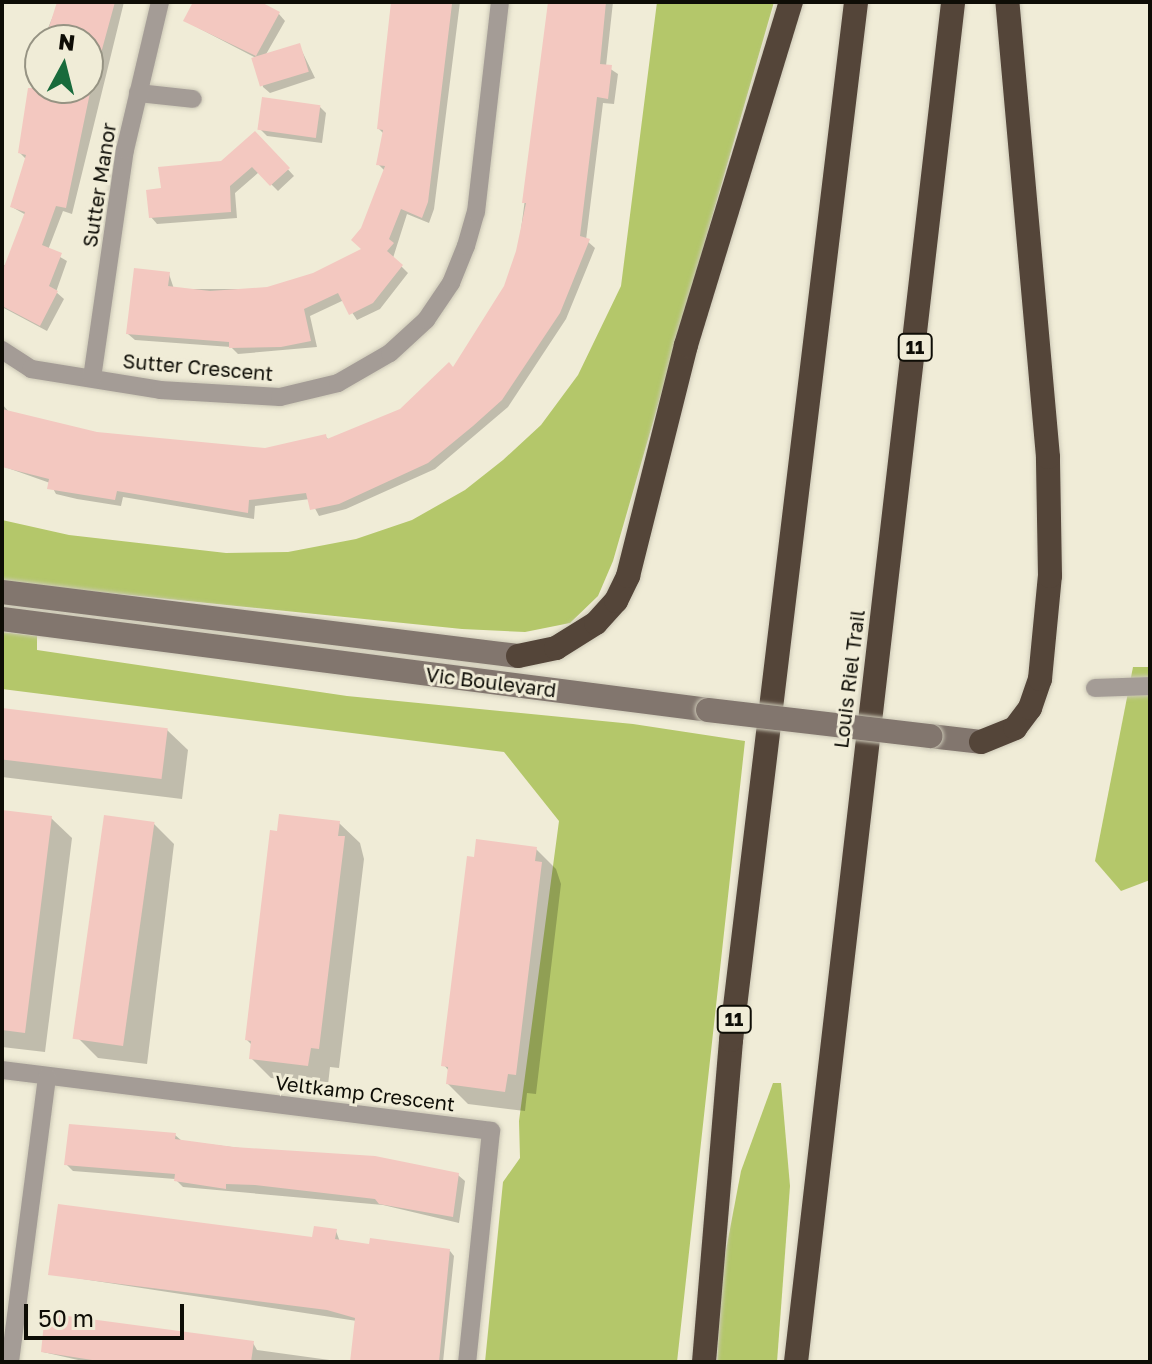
<!DOCTYPE html>
<style>
body{margin:0}
#map{position:relative;width:1152px;height:1364px;overflow:hidden;background:#f0ecd7;font-family:"Golos Text",sans-serif}
div>[style]{position:absolute}
[style*='--x']{left:calc(var(--x)*1px);top:calc(var(--y)*1px);width:calc(var(--w)*1px);rotate:calc(var(--a)*1deg)}
.green>*{inset:0;background:#b4c76a}
.shadow>*{inset:0;background:#0003}
.building>*{inset:0;background:#f3c8c0;transform-origin:0 0}
.roads{filter:drop-shadow(0 0 2px #ccc8b6) drop-shadow(0 0 2px #ccc8b6)}
.street>*{height:18px;margin:-9px;padding:0 9px;transform-origin:9px;border-radius:9px;background:#a49c96}
.secondary>*{height:24px;margin:-12px;padding:0 12px;transform-origin:12px;border-radius:12px;background:#82766e}
.highway>*{height:24px;margin:-12px;padding:0 12px;transform-origin:12px;border-radius:12px;background:#544539}
.bridges{filter:drop-shadow(0 0 2px #ccc8b6) drop-shadow(0 0 2px #ccc8b6)}
.secondary-bridge>*{height:24px;margin:-12px;padding:0 12px;transform-origin:12px;border-radius:12px;background:#82766e}
span{translate:-50% -50%;white-space:nowrap;text-align:center;line-height:1.15;-webkit-text-stroke:6px #f0ecd7;paint-order:stroke}
.shield-label span{padding:2px 6px;background:#f0ecd7;border:2px solid;border-radius:6px;-webkit-text-stroke-width:0}
.shield-label{font-size:18px;color:#0e0d06;font-weight:700}
.street-label{font-size:20px;color:#0e0d06}
.frame{position:absolute;inset:0;border:4px solid #0e0d06;pointer-events:none}
.north{position:absolute;left:24px;top:24px;width:80px;height:80px;box-sizing:border-box;background:#f0ecd7;border:2px solid #969383;border-radius:50%;rotate:7deg;font-size:22px;font-weight:700;line-height:32px;text-align:center;color:#0e0d06}
.north::after{content:'';display:block;margin:auto;width:28px;height:36px;background:#196b3c;clip-path:polygon(50% 0,100% 100%,50% 72%,0 100%)}
.scale{position:absolute;left:24px;top:1304px;width:160px;height:36px;box-sizing:border-box;border:4px solid #0e0d06;border-top:0;padding-left:10px;font-size:24px;line-height:28px;white-space:nowrap;color:#0e0d06;-webkit-text-stroke:6px #f0ecd7;paint-order:stroke}
</style>
<div id="map">
<div class="green">
<div style="clip-path:polygon(657px 2px,774px 2px,613px 561px,598px 596px,570px 623px,525px 632px,462px 629px,2px 582px,2px 520px,69px 535px,226px 553px,288px 552px,356px 539px,412px 520px,465px 490px,503px 460px,541px 425px,578px 375px,621px 286px)"></div>
<div style="clip-path:polygon(2px 632px,37px 636px,37px 650px,347px 696px,633px 724px,745px 741px,677px 1362px,485px 1362px,503px 1182px,520px 1158px,519px 1121px,559px 821px,504px 752px,2px 689px)"></div>
<div style="clip-path:polygon(1133px 667px,1150px 667px,1150px 880px,1121px 891px,1095px 861px)"></div>
<div style="clip-path:polygon(773px 1083px,781px 1083px,790px 1186px,777px 1362px,717px 1362px,722px 1271px,741px 1171px)"></div>
</div>
<div class="shadow">
<div style="clip-path:polygon(59px 2px,124px 2px,72px 214px,63px 211px,48px 250px,67px 261px,56px 292px,64px 299px,47px 331px,2px 307px,2px 264px,6px 266px,26px 215px,12px 207px,26px 159px,20px 153px,36px 67px,29px 60px,34px 38px,43px 40px,40px 88px,88px 88px,88px 40px,43px 40px)"></div>
<div style="clip-path:polygon(195px 2px,254px 2px,279px 14px,285px 21px,265px 56px,299px 45px,315px 78px,270px 93px,263px 87px,258px 59px,185px 21px)"></div>
<div style="clip-path:polygon(393px 2px,460px 2px,434px 209px,429px 223px,407px 214px,393px 258px,408px 273px,380px 309px,357px 320px,344px 300px,310px 316px,317px 347px,238px 354px,231px 347px,135px 340px,128px 334px,169px 274px,174px 289px,268px 289px,314px 275px,364px 250px,363px 229px,385px 171px,378px 164px,384px 134px,379px 129px)"></div>
<div style="clip-path:polygon(551px 2px,613px 2px,606px 66px,618px 74px,614px 104px,603px 103px,586px 240px,595px 248px,566px 319px,508px 407px,435px 469px,346px 509px,319px 516px,310px 499px,255px 506px,254px 519px,123px 497px,121px 506px,77px 499px,56px 494px,50px 483px,2px 466px,2px 404px,10px 413px,97px 434px,266px 450px,325px 436px,329px 440px,401px 411px,454px 370px,506px 287px,518px 252px)"></div>
<div style="clip-path:polygon(319px 106px,326px 113px,322px 143px,267px 136px,260px 129px)"></div>
<div style="clip-path:polygon(255px 133px,294px 176px,278px 191px,259px 172px,235px 193px,237px 218px,157px 224px,151px 217px,163px 190px,222px 163px)"></div>
<div style="clip-path:polygon(2px 710px,167px 730px,188px 750px,182px 799px,2px 777px)"></div>
<div style="clip-path:polygon(2px 818px,51px 818px,72px 838px,45px 1052px,2px 1047px)"></div>
<div style="clip-path:polygon(339px 823px,360px 843px,364px 859px,339px 1068px,330px 1067px,328px 1085px,271px 1078px,251px 1058px,252px 1045px,247px 1040px)"></div>
<div style="clip-path:polygon(154px 824px,174px 844px,147px 1064px,98px 1058px,78px 1038px)"></div>
<div style="clip-path:polygon(536px 849px,556px 869px,561px 884px,536px 1094px,527px 1093px,525px 1111px,468px 1104px,448px 1084px,449px 1071px,444px 1065px)"></div>
<div style="clip-path:polygon(175px 1135px,182px 1141px,458px 1175px,465px 1181px,459px 1223px,383px 1205px,183px 1187px,175px 1179px,73px 1171px,66px 1164px)"></div>
<div style="clip-path:polygon(336px 1231px,340px 1242px,450px 1251px,454px 1256px,443px 1362px,352px 1362px,357px 1321px,50px 1274px,314px 1239px)"></div>
<div style="clip-path:polygon(253px 1343px,257px 1350px,344px 1362px,87px 1362px,43px 1352px)"></div>
</div>
<div class="building">
<div style="clip-path:polygon(57px 2px,115px 2px,95px 75px,88px 75px,88px 40px,45px 40px)"></div>
<div style="clip-path:polygon(193px 2px,261px 2px,280px 12px,256px 56px,183px 21px)"></div>
<div style="clip-path:polygon(391px 2px,452px 4px,428px 202px,422px 218px,401px 209px,389px 239px,394px 243px,387px 251px,403px 265px,373px 303px,349px 315px,338px 293px,304px 309px,311px 341px,281px 347px,229px 348px,229px 342px,126px 334px,134px 268px,170px 272px,168px 286px,210px 291px,267px 287px,313px 273px,361px 249px,351px 240px,361px 228px,385px 166px,376px 165px,383px 130px,377px 129px)"></div>
<div style="clip-path:polygon(548px 2px,606px 2px,600px 64px,612px 65px,608px 99px,597px 97px,580px 236px,590px 239px,560px 313px,502px 400px,473px 426px,428px 463px,339px 504px,310px 510px,306px 493px,249px 500px,248px 513px,117px 491px,115px 500px,47px 489px,49px 479px,2px 467px,2px 409px,97px 432px,265px 448px,326px 434px,327px 439px,400px 409px,449px 362px,453px 367px,504px 286px,516px 251px,526px 203px,522px 203px)"></div>
<div style="left:300px;top:43px;width:30px;height:51px;rotate:73deg"></div>
<div style="clip-path:polygon(28px 88px,91px 88px,66px 208px,56px 206px,42px 245px,62px 253px,49px 286px,58px 291px,40px 326px,2px 306px,2px 272px,25px 212px,10px 207px,26px 155px,18px 153px)"></div>
<div style="left:262px;top:97px;width:59px;height:33px;rotate:8deg"></div>
<div style="clip-path:polygon(255px 131px,290px 168px,270px 186px,252px 167px,230px 186px,231px 212px,149px 218px,146px 190px,161px 188px,158px 167px,221px 161px)"></div>
<div style="left:2px;top:708px;width:167px;height:51px;rotate:7deg"></div>
<div style="clip-path:polygon(2px 810px,52px 816px,25px 1033px,2px 1030px)"></div>
<div style="clip-path:polygon(279px 814px,340px 821px,338px 836px,345px 836px,319px 1049px,311px 1048px,308px 1066px,249px 1059px,251px 1041px,245px 1040px,270px 830px,277px 831px)"></div>
<div style="left:104px;top:815px;width:51px;height:226px;rotate:8deg"></div>
<div style="clip-path:polygon(476px 839px,537px 847px,535px 861px,542px 862px,516px 1075px,508px 1074px,505px 1092px,446px 1084px,448px 1067px,441px 1066px,467px 856px,474px 857px)"></div>
<div style="clip-path:polygon(69px 1124px,176px 1133px,175px 1139px,234px 1147px,375px 1156px,459px 1173px,453px 1217px,379px 1204px,375px 1199px,255px 1185px,226px 1184px,226px 1189px,174px 1181px,175px 1174px,64px 1165px)"></div>
<div style="clip-path:polygon(58px 1204px,312px 1237px,314px 1226px,337px 1229px,335px 1239px,369px 1244px,370px 1238px,450px 1249px,439px 1362px,350px 1362px,355px 1318px,327px 1310px,48px 1275px)"></div>
<div style="clip-path:polygon(45px 1313px,254px 1341px,251px 1362px,105px 1362px,41px 1352px)"></div>
</div>
<div class="roads">
<div class="street">
<div style="--x:138;--y:93;--w:55;--a:6.2"></div>
<div style="--x:2;--y:350;--w:35;--a:33"></div>
<div style="--x:31;--y:369;--w:131;--a:9.2"></div>
<div style="--x:160;--y:390;--w:120;--a:3.3"></div>
<div style="--x:280;--y:397;--w:60;--a:-13.6"></div>
<div style="--x:338;--y:383;--w:60;--a:-30"></div>
<div style="--x:390;--y:353;--w:49;--a:-42.5"></div>
<div style="--x:426;--y:320;--w:45;--a:-56"></div>
<div style="--x:451;--y:283;--w:40;--a:-68"></div>
<div style="--x:466;--y:246;--w:35;--a:-74"></div>
<div style="--x:476;--y:212;--w:211;--a:-83.5"></div>
<div style="--x:92;--y:378;--w:230;--a:-81.8"></div>
<div style="--x:125;--y:150;--w:152;--a:-76.7"></div>
<div style="--x:1095;--y:688;--w:55;--a:-2.1"></div>
<div style="--x:2;--y:1070;--w:493;--a:7.1"></div>
<div style="--x:491;--y:1131;--w:232;--a:95.9"></div>
<div style="--x:10;--y:1362;--w:288;--a:-82.6"></div>
</div>
<div class="secondary">
<div style="--x:2;--y:592;--w:520;--a:7.07"></div>
<div style="--x:2;--y:619;--w:712;--a:7.34"></div>
<div style="--x:930;--y:736;--w:51;--a:6.7"></div>
</div>
<div class="highway">
<div style="--x:518;--y:656;--w:39;--a:-12"></div>
<div style="--x:556;--y:648;--w:47;--a:-32"></div>
<div style="--x:596;--y:623;--w:30;--a:-48"></div>
<div style="--x:616;--y:601;--w:28;--a:-64"></div>
<div style="--x:628;--y:576;--w:238;--a:-75.9"></div>
<div style="--x:686;--y:345;--w:359;--a:-73"></div>
<div style="--x:981;--y:742;--w:37;--a:-22"></div>
<div style="--x:1015;--y:728;--w:25;--a:-53"></div>
<div style="--x:1030;--y:708;--w:31;--a:-71"></div>
<div style="--x:1040;--y:679;--w:103;--a:-84.5"></div>
<div style="--x:1050;--y:576;--w:119;--a:-91"></div>
<div style="--x:1048;--y:457;--w:457;--a:-95.1"></div>
<div style="--x:704;--y:1362;--w:323;--a:-85.2"></div>
<div style="--x:731;--y:1040;--w:1045;--a:-83.13"></div>
<div style="--x:796;--y:1362;--w:1369;--a:-83.41"></div>
</div>
</div>
<div class="bridges">
<div class="secondary-bridge">
<div style="--x:708;--y:710;--w:224;--a:6.7"></div>
</div>
</div>
<div class="shield-label">
<span style="left:915px;top:347px">11</span>
<span style="left:734px;top:1019px">11</span>
</div>
<div class="street-label">
<span style="left:99px;top:185px;rotate:-81deg">Sutter Manor</span>
<span style="left:198px;top:367px;rotate:5deg">Sutter Crescent</span>
<span style="left:849px;top:679px;rotate:-83deg">Louis Riel Trail</span>
<span style="left:491px;top:682px;rotate:7deg">Vic Boulevard</span>
<span style="left:365px;top:1093px;rotate:7deg">Veltkamp Crescent</span>
</div>
<div class="frame"></div>
<div class="north">N</div>
<div class="scale">50 m</div>
</div>
